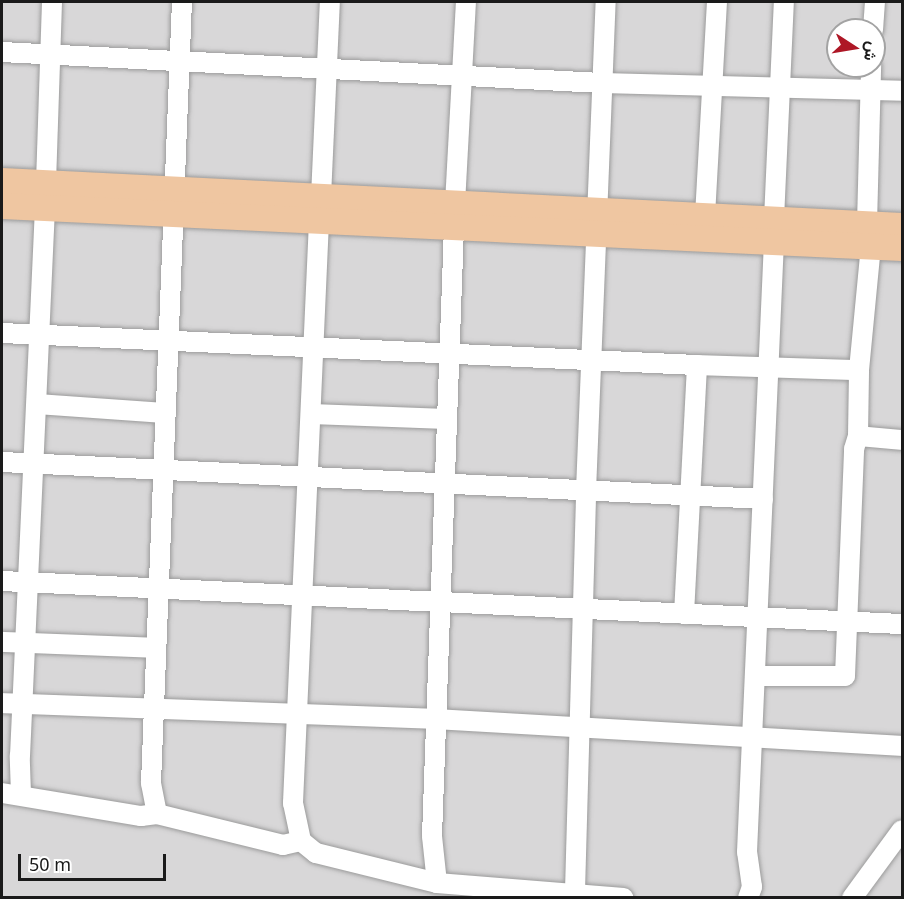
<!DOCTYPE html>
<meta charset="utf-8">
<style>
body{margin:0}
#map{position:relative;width:904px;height:899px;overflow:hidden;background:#ebe7e1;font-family:"Noto Sans",Vazirmatn,sans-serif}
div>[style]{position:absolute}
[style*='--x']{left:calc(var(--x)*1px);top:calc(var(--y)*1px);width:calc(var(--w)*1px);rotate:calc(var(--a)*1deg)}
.residential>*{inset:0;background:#d8d7d8}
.roads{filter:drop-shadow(0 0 2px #9b9b9b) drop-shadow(0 0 2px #9b9b9b)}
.minor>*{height:20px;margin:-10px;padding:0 10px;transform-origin:10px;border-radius:10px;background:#fff}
.major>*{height:26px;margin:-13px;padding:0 13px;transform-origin:13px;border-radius:13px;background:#efc6a1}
span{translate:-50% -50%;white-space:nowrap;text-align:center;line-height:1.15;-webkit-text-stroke:5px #fff;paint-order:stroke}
.frame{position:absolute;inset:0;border:3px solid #1a1a1a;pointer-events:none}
.north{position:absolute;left:826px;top:18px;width:60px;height:60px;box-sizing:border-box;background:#fff;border:2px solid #a3a3a3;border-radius:50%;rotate:102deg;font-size:16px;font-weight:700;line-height:24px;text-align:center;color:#1a1a1a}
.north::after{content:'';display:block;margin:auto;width:21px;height:27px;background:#ae1726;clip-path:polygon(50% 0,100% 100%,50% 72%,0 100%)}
.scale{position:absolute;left:18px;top:854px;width:148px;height:27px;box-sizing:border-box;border:3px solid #1a1a1a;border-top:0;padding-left:8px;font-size:18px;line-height:21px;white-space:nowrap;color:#1a1a1a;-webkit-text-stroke:4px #fff;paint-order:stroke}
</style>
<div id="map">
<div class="residential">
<div style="clip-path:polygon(evenodd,2px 2px,902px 2px,902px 897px,2px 897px,2px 2px,838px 30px,874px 30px,874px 66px,838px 66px,838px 30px)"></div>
</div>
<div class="roads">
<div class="minor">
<div style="--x:873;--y:30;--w:28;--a:-86"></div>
<div style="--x:2;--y:52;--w:601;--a:2.96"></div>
<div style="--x:602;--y:83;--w:300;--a:1.5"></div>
<div style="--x:46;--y:183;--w:181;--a:-88.1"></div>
<div style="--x:321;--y:197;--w:195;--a:-87.4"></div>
<div style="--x:455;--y:204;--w:202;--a:-86.9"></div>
<div style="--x:705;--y:216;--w:214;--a:-86.8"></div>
<div style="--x:774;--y:219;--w:217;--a:-87.4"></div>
<div style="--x:319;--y:221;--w:583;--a:92.56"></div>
<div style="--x:293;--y:803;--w:39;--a:78"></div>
<div style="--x:301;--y:841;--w:19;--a:39"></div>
<div style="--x:316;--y:853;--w:125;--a:13.9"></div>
<div style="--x:437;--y:883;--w:187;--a:4.6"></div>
<div style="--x:867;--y:224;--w:158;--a:-88.5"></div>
<div style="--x:2;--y:333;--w:696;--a:2.64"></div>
<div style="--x:37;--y:404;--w:128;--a:4"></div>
<div style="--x:311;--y:414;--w:136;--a:2.1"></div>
<div style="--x:858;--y:436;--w:44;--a:5.2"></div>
<div style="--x:2;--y:462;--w:762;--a:2.78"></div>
<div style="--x:2;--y:581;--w:901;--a:2.74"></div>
<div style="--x:684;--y:614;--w:249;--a:-87"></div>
<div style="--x:697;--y:365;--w:162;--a:1.8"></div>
<div style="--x:2;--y:642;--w:154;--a:2.2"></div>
<div style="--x:755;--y:676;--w:90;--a:0"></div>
<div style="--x:845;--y:676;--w:227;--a:-87.7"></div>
<div style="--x:854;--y:449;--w:14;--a:-73"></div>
<div style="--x:858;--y:436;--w:66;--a:-89.1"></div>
<div style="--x:859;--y:370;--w:125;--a:-84.5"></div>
<div style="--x:2;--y:703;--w:434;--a:2.1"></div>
<div style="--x:436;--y:719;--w:467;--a:3.3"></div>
<div style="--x:2;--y:793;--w:141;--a:9.4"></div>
<div style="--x:141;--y:816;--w:16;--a:-7"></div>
<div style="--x:157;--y:814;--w:130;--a:13.8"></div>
<div style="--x:283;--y:845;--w:18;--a:-13"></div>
<div style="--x:21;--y:794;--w:38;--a:-92"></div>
<div style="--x:20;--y:756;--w:549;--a:-87.39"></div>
<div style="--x:157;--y:814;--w:32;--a:-101"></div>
<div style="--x:151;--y:783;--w:782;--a:-87.73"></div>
<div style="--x:437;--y:883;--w:47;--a:-96.1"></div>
<div style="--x:432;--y:836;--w:609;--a:-87.93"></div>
<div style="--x:575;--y:891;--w:400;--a:-88.4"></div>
<div style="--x:586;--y:491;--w:489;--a:-87.7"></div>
<div style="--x:748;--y:898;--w:12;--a:-70"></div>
<div style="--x:752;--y:887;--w:35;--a:-98"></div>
<div style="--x:747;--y:852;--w:611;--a:-87.47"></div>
<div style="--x:852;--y:898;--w:84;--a:-53.7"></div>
</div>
<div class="major">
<div style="--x:2;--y:181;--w:901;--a:2.86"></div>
<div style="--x:2;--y:206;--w:901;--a:2.67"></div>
</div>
</div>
<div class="frame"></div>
<div class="north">ش</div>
<div class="scale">50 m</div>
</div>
